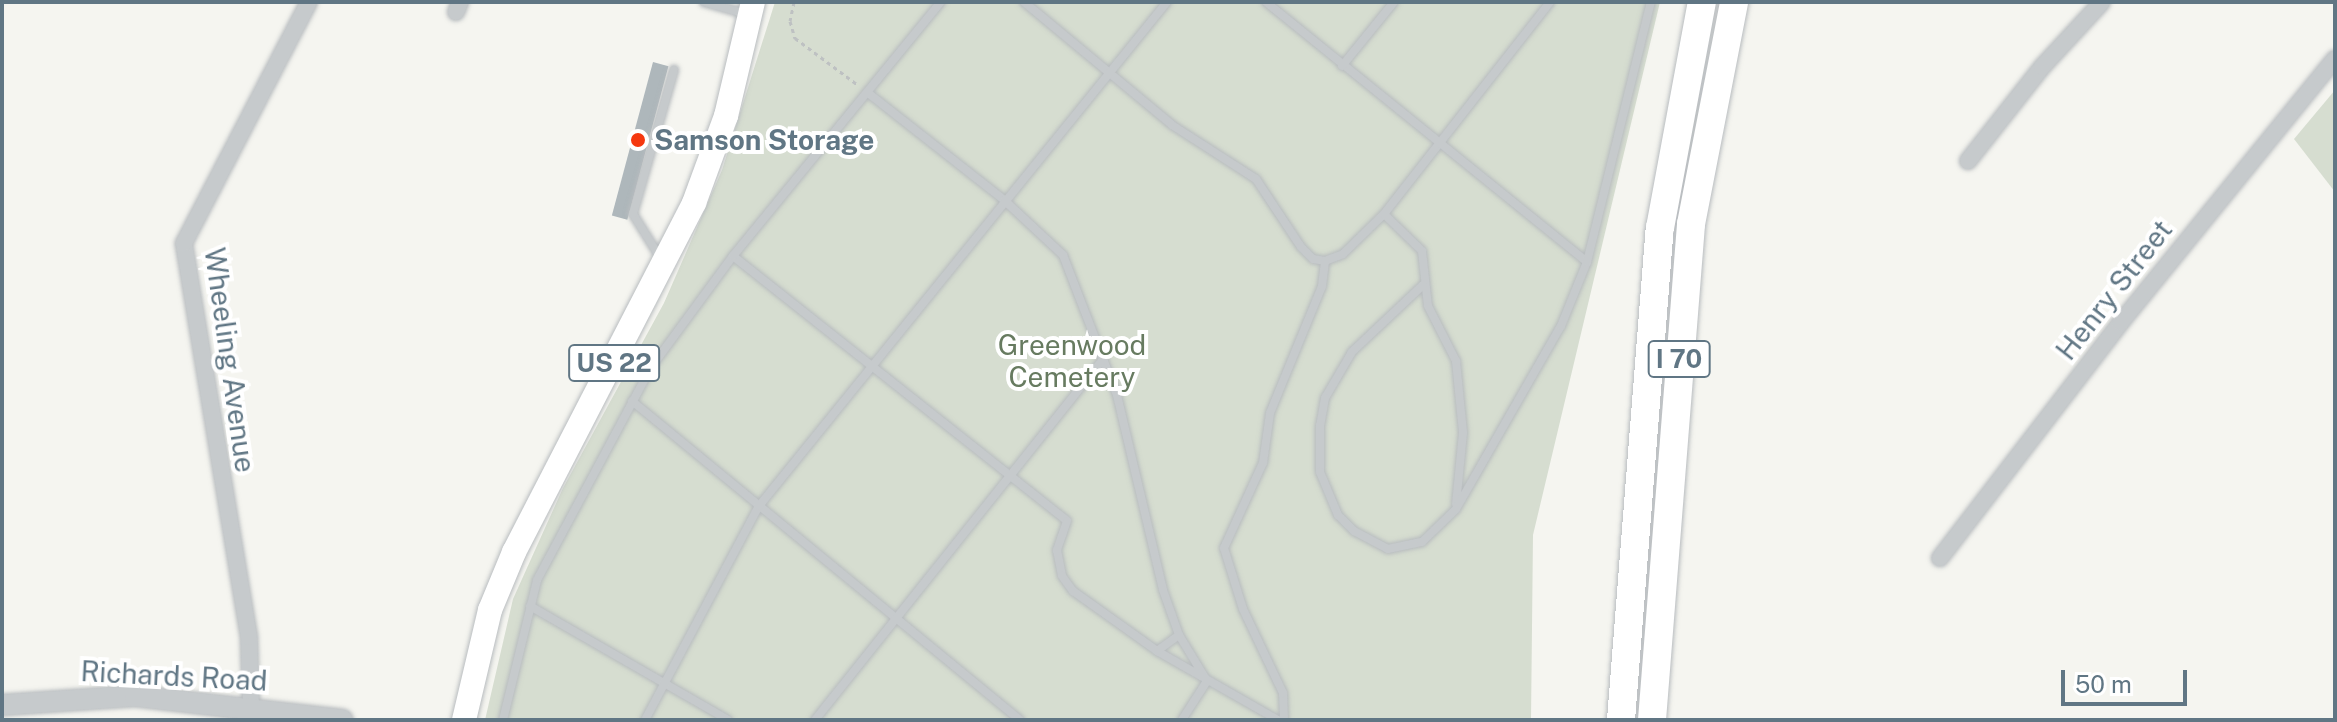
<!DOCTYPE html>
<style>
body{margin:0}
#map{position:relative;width:2337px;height:722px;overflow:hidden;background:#f5f5f0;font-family:"Public Sans",sans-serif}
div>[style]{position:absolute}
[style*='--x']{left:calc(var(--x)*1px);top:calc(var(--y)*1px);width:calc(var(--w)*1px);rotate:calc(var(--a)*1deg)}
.green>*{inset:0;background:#d6ddd0}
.building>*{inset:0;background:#aeb7bb;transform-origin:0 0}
.path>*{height:3px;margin-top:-1.5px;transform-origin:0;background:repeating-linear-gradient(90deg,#bec1c2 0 4px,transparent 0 8px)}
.roads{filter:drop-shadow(0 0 2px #b8bcbf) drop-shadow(0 0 2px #b8bcbf)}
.service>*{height:8px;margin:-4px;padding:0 4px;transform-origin:4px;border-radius:4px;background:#c6cacc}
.minor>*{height:16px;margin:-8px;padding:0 8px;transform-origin:8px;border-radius:8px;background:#c6cacc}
.tertiary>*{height:20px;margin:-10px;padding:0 10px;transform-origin:10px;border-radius:10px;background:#c6cacc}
.primary>*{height:24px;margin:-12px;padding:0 12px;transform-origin:12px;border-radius:12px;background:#fff}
.motorway>*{height:28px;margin:-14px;padding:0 14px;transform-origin:14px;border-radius:14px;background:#fff}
.dots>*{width:22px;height:22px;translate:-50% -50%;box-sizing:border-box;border:4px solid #fff;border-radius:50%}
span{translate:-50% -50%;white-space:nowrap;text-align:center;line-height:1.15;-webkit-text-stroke:8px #fff;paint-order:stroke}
.shield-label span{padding:2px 6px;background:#fff;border:2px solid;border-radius:6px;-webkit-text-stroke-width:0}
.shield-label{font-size:26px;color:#607684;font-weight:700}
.poi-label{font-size:28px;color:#607684;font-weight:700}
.left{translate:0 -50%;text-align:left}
.street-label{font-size:28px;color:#607684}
.park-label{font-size:28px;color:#677b60}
.frame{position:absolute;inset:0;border:4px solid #607684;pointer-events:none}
.scale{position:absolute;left:2061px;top:670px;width:126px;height:36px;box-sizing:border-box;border:4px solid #607684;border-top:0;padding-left:10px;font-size:24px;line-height:28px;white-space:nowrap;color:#607684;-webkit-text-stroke:6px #fff;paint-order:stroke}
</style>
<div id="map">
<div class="green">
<div style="clip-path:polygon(775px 2px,1660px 2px,1533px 535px,1531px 720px,485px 720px,513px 599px,563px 488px,664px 303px,722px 170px)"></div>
<div style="clip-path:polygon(2335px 90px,2335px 192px,2294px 139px)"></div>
</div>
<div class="building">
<div style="left:653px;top:62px;width:16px;height:159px;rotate:15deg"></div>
</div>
<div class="path">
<div style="--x:794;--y:2;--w:19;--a:102"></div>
<div style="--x:790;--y:21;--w:18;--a:74"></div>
<div style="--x:795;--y:38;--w:79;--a:36.7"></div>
</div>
<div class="roads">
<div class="service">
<div style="--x:704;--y:2;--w:44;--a:15.9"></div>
<div style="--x:1024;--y:2;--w:192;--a:39.7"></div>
<div style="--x:1172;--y:125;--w:100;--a:32.7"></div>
<div style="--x:1256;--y:179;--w:82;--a:56.5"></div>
<div style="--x:1301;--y:247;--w:17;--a:45"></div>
<div style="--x:1313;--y:259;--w:12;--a:9"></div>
<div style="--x:1325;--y:261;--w:19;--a:-21"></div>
<div style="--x:1343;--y:254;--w:57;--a:-44.3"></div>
<div style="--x:1384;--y:214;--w:269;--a:-51.9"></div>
<div style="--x:1266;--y:2;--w:413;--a:39"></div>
<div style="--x:1342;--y:66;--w:82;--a:-50.9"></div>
<div style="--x:867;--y:92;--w:174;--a:38.2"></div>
<div style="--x:1004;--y:200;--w:81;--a:43"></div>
<div style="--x:1063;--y:255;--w:150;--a:68.9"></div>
<div style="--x:1117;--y:395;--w:200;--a:76.7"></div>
<div style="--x:1163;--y:590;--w:48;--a:70.4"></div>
<div style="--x:1179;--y:635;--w:54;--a:58.7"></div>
<div style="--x:1207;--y:681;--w:46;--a:122.7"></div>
<div style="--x:1384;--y:214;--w:53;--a:44.2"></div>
<div style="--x:1422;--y:251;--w:55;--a:83.8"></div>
<div style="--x:1428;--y:306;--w:62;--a:63"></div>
<div style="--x:1456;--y:361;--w:72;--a:84.4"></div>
<div style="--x:1463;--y:433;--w:71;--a:95.6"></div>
<div style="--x:733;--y:256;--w:426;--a:38.4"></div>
<div style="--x:1067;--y:521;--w:31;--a:109"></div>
<div style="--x:1057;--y:550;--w:26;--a:79"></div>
<div style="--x:1062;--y:576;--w:19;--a:54"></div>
<div style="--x:1073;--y:591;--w:103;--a:35.5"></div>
<div style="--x:1157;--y:651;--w:139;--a:29.7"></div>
<div style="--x:661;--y:259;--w:53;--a:-121.9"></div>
<div style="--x:633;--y:214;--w:150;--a:-74.1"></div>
<div style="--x:1423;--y:285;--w:98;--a:136.7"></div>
<div style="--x:1352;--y:352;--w:53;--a:120.4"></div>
<div style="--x:1325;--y:398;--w:27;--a:100"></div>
<div style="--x:1320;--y:425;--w:47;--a:90"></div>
<div style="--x:1320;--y:472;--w:47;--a:67.3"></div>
<div style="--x:1338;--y:515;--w:23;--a:45"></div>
<div style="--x:1354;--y:531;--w:38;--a:28"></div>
<div style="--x:1388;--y:549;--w:35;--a:-12"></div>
<div style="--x:1422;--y:542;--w:47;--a:-44.1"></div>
<div style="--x:1456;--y:509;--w:211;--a:-60.2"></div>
<div style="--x:1561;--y:326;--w:69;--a:-67.9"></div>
<div style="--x:1587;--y:262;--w:268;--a:-76.2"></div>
<div style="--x:632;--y:401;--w:502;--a:39.43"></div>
<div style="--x:530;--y:606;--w:228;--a:29.9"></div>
<div style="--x:1157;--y:651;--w:27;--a:-36"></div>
<div style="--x:503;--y:720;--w:144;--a:-76.3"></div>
<div style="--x:537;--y:580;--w:239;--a:-61.8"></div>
<div style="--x:650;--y:369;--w:140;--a:-53.7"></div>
<div style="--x:733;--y:256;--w:328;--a:-50.7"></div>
<div style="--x:645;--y:720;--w:242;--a:-62"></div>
<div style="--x:759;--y:506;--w:648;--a:-51.01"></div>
<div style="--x:815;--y:720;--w:463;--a:-51.4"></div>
<div style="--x:1284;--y:720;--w:27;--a:-92"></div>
<div style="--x:1283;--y:693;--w:93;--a:-115.5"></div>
<div style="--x:1243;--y:609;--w:64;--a:-107.3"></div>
<div style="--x:1224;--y:548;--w:94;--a:-65.4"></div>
<div style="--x:1263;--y:463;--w:50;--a:-82"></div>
<div style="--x:1270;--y:413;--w:137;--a:-67.7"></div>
<div style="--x:1322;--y:286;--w:25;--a:-83"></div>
</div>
<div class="minor">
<div style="--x:456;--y:12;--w:11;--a:-68"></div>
<div style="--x:1968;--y:161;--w:120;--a:-51.8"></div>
<div style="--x:2042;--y:67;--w:88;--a:-47.3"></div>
<div style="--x:1940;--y:558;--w:297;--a:-52.5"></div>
<div style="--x:2121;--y:322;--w:339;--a:-50.9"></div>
<div style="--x:251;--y:706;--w:69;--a:-91.7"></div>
<div style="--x:249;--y:637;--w:399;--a:-99.4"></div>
<div style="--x:184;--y:243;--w:271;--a:-62.6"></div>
</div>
<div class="tertiary">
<div style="--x:2;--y:705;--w:133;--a:-3.9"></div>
<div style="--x:135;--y:696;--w:209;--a:6.6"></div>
</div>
<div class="primary">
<div style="--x:464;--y:720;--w:113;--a:-76.7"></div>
<div style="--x:490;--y:610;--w:63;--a:-67.5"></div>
<div style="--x:514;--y:552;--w:393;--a:-62.7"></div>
<div style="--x:694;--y:203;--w:93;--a:-69.8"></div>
<div style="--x:726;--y:116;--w:117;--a:-76.7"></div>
</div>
<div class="motorway">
<div style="--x:1621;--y:720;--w:494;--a:-85.5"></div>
<div style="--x:1660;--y:228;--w:230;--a:-79.5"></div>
<div style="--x:1652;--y:720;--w:498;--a:-85.5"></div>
<div style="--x:1691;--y:224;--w:226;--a:-79"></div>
</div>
</div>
<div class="dots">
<div style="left:638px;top:140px;background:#f5380f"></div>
</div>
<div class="shield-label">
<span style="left:1679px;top:359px">I 70</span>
<span style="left:614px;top:363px">US 22</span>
</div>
<div class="poi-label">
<span class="left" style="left:654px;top:140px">Samson Storage</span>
</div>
<div class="street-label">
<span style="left:2114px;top:290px;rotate:-52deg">Henry Street</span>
<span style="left:230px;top:360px;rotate:82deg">Wheeling Avenue</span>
<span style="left:174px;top:676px;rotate:3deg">Richards Road</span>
</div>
<div class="park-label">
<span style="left:1072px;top:361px">Greenwood<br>Cemetery</span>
</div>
<div class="frame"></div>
<div class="scale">50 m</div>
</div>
